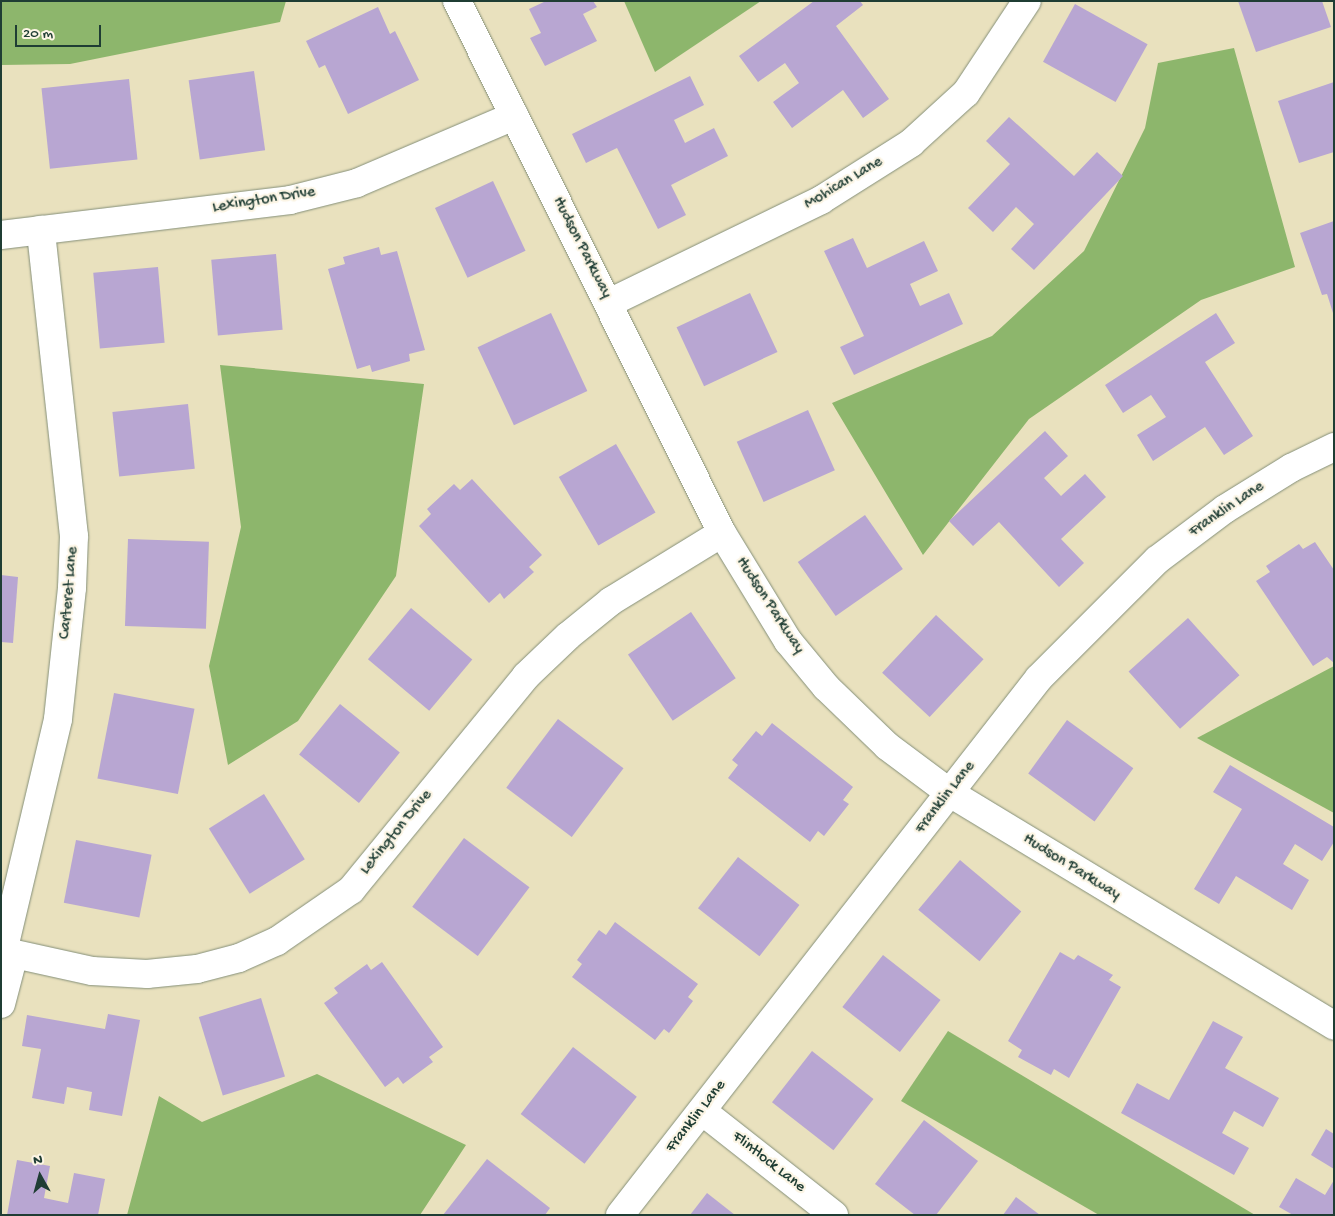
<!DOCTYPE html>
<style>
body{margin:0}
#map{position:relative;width:1335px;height:1216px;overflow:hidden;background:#e9e1be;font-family:"Gochi Hand",sans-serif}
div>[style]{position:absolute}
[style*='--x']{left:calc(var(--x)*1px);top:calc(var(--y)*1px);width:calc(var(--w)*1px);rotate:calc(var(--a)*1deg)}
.forest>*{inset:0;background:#8db66c}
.building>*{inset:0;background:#b8a6d2;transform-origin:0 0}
.roads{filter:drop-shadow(0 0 1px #848f79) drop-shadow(0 0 1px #848f79)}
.minor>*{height:28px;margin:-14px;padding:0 14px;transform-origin:14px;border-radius:14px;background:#fff}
span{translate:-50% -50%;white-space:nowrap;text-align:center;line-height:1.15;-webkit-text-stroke:4.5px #fcf5e5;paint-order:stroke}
.street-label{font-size:16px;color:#1f3d34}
.frame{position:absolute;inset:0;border:2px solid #1f3d34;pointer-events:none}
.north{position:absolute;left:15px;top:1151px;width:50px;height:50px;-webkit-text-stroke:4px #fcf5e5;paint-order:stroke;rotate:353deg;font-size:14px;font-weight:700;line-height:20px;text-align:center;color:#1f3d34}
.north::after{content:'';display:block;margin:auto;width:18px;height:22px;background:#1f3d34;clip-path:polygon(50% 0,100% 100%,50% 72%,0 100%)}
.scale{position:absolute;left:15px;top:25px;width:86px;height:22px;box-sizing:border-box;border:2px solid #1f3d34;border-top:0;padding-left:6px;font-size:15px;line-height:18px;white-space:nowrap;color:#1f3d34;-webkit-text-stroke:4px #fcf5e5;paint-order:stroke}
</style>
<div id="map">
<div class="forest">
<div style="clip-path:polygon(1px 1px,286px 1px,280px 22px,70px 64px,1px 65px)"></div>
<div style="clip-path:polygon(624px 1px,761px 1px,655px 72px)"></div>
<div style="clip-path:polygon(1234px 48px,1295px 267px,1201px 300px,1029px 419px,923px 555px,832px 403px,992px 336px,1084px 251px,1145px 128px,1158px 63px)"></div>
<div style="clip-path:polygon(220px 365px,424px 384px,396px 576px,298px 721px,228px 765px,209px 666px,241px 527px)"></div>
<div style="clip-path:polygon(1334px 666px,1334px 813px,1197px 738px)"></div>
<div style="clip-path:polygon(948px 1031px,1255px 1215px,1099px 1215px,901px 1101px)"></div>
<div style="clip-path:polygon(317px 1074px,466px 1145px,420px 1215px,127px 1215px,159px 1096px,202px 1122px)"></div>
</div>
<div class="building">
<div style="clip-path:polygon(546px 1px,593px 1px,597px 7px,583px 14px,597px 41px,545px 66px,530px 38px,541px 33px,529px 9px)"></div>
<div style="clip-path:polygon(814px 1px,860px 1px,863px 5px,836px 26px,889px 99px,863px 118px,843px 90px,792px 128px,773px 102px,799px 83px,785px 63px,758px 82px,739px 56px)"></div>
<div style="clip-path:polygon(1238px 1px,1322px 1px,1331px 27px,1256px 52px)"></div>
<div style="left:1075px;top:4px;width:83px;height:66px;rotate:29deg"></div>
<div style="clip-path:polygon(378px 7px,390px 34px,395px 31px,419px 80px,348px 114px,325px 65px,319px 68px,306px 41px)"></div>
<div style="left:254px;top:71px;width:80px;height:66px;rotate:82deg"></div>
<div style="clip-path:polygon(690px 76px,704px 105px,674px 120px,685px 143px,714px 128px,728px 156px,671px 185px,686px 215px,658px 229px,617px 148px,586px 163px,572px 134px)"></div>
<div style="left:129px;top:79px;width:81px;height:88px;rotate:84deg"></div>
<div style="clip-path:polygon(1334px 82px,1334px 152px,1299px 163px,1278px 101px)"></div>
<div style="clip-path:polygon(1009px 117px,1074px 176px,1097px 152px,1123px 176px,1034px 270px,1011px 249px,1034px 224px,1016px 207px,993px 232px,968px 208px,1010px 164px,986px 141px)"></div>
<div style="left:493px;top:181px;width:77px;height:64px;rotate:65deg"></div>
<div style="clip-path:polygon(1334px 221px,1334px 313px,1333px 313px,1327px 294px,1322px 295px,1300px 233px)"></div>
<div style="clip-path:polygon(853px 238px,867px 268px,924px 241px,938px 271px,910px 284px,920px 306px,949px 293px,963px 324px,854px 375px,840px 347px,864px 336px,824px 251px)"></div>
<div style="clip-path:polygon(379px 247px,381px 255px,397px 251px,425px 350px,409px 354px,410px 361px,372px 372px,370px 365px,357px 369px,328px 269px,345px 264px,343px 257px)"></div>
<div style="left:276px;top:254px;width:76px;height:65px;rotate:85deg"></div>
<div style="left:158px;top:267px;width:76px;height:65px;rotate:85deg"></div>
<div style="left:750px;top:293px;width:65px;height:81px;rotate:65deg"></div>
<div style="left:551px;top:313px;width:86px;height:81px;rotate:65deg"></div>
<div style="clip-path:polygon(1216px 313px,1235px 343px,1205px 362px,1253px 436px,1224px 455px,1205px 427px,1153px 461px,1137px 435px,1166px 417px,1151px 395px,1123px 413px,1105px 385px)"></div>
<div style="left:188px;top:404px;width:65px;height:76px;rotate:84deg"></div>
<div style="left:808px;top:410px;width:66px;height:78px;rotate:66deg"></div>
<div style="clip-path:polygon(1045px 431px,1068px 456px,1044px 478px,1061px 496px,1085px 474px,1106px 497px,1061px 539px,1084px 563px,1059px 587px,999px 522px,973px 546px,949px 521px)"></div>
<div style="left:616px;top:444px;width:79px;height:66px;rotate:60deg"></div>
<div style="clip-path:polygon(472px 479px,542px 555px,529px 567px,534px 572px,504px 599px,500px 593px,489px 603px,419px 526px,431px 514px,427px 509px,454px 484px,460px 490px)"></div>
<div style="left:865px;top:515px;width:66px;height:82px;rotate:55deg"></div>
<div style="left:128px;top:539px;width:81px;height:87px;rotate:2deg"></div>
<div style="clip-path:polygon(1315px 542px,1334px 570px,1334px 663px,1327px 657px,1313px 666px,1256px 581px,1270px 572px,1266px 566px,1299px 544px,1303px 549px)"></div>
<div style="clip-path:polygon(1px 575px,18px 577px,13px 643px,1px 642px)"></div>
<div style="left:411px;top:608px;width:80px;height:67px;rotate:40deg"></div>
<div style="left:691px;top:612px;width:80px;height:76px;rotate:56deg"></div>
<div style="left:936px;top:615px;width:65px;height:79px;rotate:43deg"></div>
<div style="left:1188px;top:618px;width:77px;height:80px;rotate:48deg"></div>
<div style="left:114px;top:693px;width:82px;height:87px;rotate:11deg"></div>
<div style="left:340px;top:704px;width:77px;height:65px;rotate:39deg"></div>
<div style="left:558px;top:719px;width:82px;height:86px;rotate:37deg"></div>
<div style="left:1067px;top:720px;width:82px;height:66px;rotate:36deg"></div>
<div style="clip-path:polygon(772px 723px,853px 787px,843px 800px,849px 804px,824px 836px,818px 831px,810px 842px,728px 778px,738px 765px,732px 760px,756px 731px,762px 736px)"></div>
<div style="clip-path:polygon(1230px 765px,1334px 827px,1334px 842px,1322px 861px,1295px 844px,1283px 864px,1309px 880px,1292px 910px,1236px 876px,1219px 904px,1194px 889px,1242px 809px,1213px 792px)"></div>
<div style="left:264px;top:794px;width:77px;height:65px;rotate:58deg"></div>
<div style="left:464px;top:838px;width:82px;height:86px;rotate:37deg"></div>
<div style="left:76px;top:840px;width:77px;height:64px;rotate:11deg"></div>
<div style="left:738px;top:857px;width:78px;height:65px;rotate:38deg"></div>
<div style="left:960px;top:860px;width:80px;height:65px;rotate:40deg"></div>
<div style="clip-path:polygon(615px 922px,698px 984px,688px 997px,693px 1001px,669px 1033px,664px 1029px,655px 1040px,572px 977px,582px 964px,577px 960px,599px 930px,606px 935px)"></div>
<div style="clip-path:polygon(1060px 952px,1074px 960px,1078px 955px,1113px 975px,1109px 980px,1121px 987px,1069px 1078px,1054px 1069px,1051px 1075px,1018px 1057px,1022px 1050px,1008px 1041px)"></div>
<div style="left:883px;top:955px;width:73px;height:66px;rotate:38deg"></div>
<div style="clip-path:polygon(382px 962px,443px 1047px,429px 1057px,433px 1062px,403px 1084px,398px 1077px,385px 1087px,324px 1003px,338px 993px,334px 988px,367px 964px,371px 970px)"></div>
<div style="left:261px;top:998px;width:82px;height:65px;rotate:73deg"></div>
<div style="clip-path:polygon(108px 1014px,140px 1020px,122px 1116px,89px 1110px,92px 1092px,67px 1087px,64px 1104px,32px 1098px,41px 1049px,22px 1046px,27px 1015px,105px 1029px)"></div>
<div style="clip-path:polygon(1213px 1021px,1243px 1037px,1225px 1068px,1279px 1098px,1263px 1127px,1234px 1111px,1222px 1133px,1249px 1148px,1234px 1175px,1121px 1113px,1137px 1083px,1169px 1100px)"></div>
<div style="left:573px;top:1047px;width:81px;height:85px;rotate:38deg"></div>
<div style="left:812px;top:1051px;width:78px;height:65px;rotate:38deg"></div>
<div style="clip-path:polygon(924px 1120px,978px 1161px,936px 1215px,915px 1215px,875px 1184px)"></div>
<div style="clip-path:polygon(1326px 1129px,1334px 1134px,1334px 1169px,1311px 1155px)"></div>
<div style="clip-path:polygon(487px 1159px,550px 1208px,545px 1215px,443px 1215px)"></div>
<div style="clip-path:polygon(17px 1160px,50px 1166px,44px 1198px,68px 1203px,74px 1173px,105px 1179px,98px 1215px,7px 1215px)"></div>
<div style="clip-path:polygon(1296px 1178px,1325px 1195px,1334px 1180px,1334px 1215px,1293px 1215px,1279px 1207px)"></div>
<div style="clip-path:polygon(707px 1193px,735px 1215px,690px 1215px)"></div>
<div style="clip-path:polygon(1016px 1197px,1040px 1215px,1003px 1215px)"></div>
</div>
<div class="roads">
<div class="minor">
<div style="--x:457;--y:1;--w:594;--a:63.52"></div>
<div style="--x:722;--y:533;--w:127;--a:58.6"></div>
<div style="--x:788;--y:641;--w:60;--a:50.4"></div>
<div style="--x:826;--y:687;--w:85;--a:44"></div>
<div style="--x:887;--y:746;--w:79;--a:36.7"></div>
<div style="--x:950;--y:793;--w:449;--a:31.2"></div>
<div style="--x:1;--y:235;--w:291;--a:-6.9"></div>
<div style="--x:290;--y:200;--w:69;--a:-14.2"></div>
<div style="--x:357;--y:183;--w:171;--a:-23.1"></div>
<div style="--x:609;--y:303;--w:236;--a:-25.9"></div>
<div style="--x:821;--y:200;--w:107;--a:-32.3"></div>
<div style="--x:911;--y:143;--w:74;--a:-42.3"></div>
<div style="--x:966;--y:93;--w:110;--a:-56.5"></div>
<div style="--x:1;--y:951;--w:93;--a:12.4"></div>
<div style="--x:92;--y:971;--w:55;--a:3.1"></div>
<div style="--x:147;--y:974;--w:50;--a:-5.7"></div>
<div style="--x:197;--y:969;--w:43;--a:-14.7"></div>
<div style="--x:239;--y:958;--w:42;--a:-24.1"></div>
<div style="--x:277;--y:941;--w:90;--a:-34.6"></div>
<div style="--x:351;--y:890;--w:276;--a:-50.7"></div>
<div style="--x:526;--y:676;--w:58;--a:-43.6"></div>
<div style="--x:568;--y:636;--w:55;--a:-39.1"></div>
<div style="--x:611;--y:601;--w:130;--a:-31.5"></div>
<div style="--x:3;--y:952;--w:239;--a:-76.7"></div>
<div style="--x:58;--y:719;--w:132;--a:-83.9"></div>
<div style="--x:72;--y:588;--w:52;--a:-87.8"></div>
<div style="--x:74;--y:536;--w:308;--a:-96.2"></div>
<div style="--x:1;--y:1004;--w:52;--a:-75.4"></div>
<div style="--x:702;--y:1111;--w:168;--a:38.2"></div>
<div style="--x:620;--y:1215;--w:681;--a:-52.04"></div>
<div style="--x:1039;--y:678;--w:167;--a:-45"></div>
<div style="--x:1157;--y:560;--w:85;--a:-36.9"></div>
<div style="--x:1225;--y:509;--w:78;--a:-31.8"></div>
<div style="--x:1291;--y:468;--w:48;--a:-26"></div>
</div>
</div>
<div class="street-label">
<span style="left:844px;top:184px;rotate:-31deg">Mohican Lane</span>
<span style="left:264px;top:201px;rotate:-9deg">Lexington Drive</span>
<span style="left:581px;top:248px;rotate:63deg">Hudson Parkway</span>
<span style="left:1227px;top:510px;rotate:-34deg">Franklin Lane</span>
<span style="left:70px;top:593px;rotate:-85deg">Carteret Lane</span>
<span style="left:769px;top:606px;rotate:57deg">Hudson Parkway</span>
<span style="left:946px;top:798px;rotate:-52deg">Franklin Lane</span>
<span style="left:397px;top:833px;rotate:-51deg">Lexington Drive</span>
<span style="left:1071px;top:868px;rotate:32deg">Hudson Parkway</span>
<span style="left:697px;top:1117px;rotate:-52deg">Franklin Lane</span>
<span style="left:768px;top:1163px;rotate:38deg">Flintlock Lane</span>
</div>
<div class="frame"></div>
<div class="north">N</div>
<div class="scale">20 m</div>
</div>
